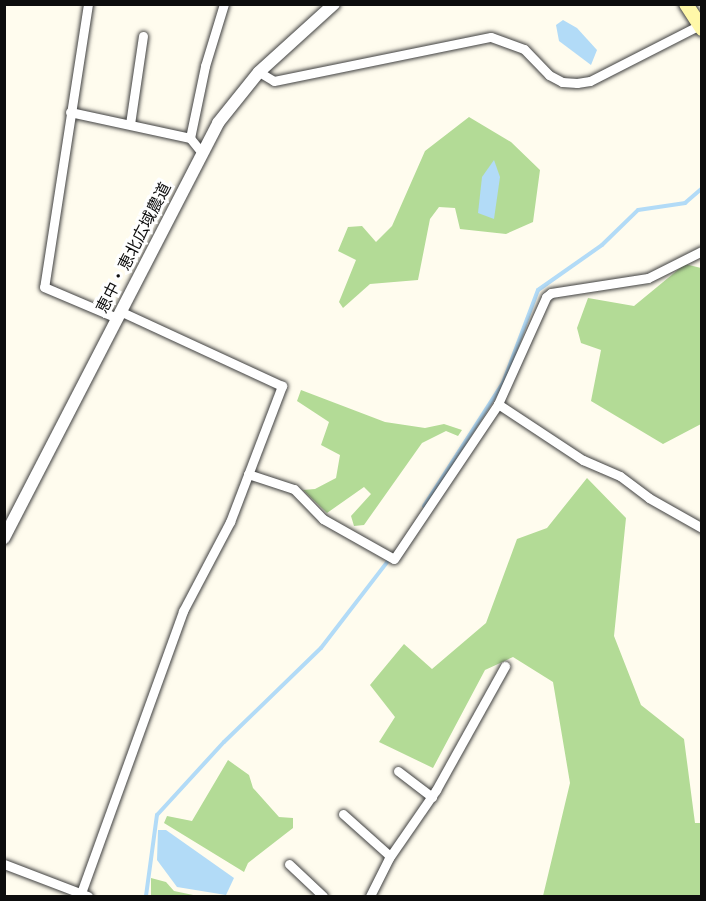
<!DOCTYPE html>
<meta charset="utf-8">
<style>
body{margin:0}
#map{position:relative;width:706px;height:901px;overflow:hidden;background:#fffcee;font-family:"Times New Roman","Noto Sans JP",serif}
div>[style]{position:absolute}
[style*='--x']{left:calc(var(--x)*1px);top:calc(var(--y)*1px);width:calc(var(--w)*1px);rotate:calc(var(--a)*1deg)}
.forest>*{inset:0;background:#b3db96}
.water>*{inset:0;background:#b2dbf7}
.stream>*{height:4px;margin:-2px;padding:0 2px;transform-origin:2px;border-radius:2px;background:#b2dbf7}
.roads{filter:drop-shadow(0 0 2px #404040) drop-shadow(0 0 2px #404040)}
.minor>*{height:9px;margin:-4.5px;padding:0 4.5px;transform-origin:4.5px;border-radius:4.5px;background:#fff}
.tertiary>*{height:12px;margin:-6px;padding:0 6px;transform-origin:6px;border-radius:6px;background:#fff}
.secondary>*{height:14px;margin:-7px;padding:0 7px;transform-origin:7px;border-radius:7px;background:#fff8a9}
span{translate:-50% -50%;white-space:nowrap;text-align:center;line-height:1.15;-webkit-text-stroke:6px #fff;paint-order:stroke}
.street-label{font-size:16px;color:#0d0d0d}
.frame{position:absolute;inset:0;border:6px solid #0d0d0d;pointer-events:none}
</style>
<div id="map">
<div class="forest">
<div style="clip-path:polygon(469px 117px,511px 142px,540px 170px,533px 222px,506px 234px,460px 229px,455px 208px,439px 207px,430px 219px,418px 280px,370px 284px,343px 308px,339px 302px,356px 260px,338px 251px,348px 227px,362px 226px,376px 242px,392px 226px,425px 151px)"></div>
<div style="clip-path:polygon(685px 264px,701px 268px,701px 424px,663px 444px,591px 401px,601px 350px,581px 343px,577px 328px,588px 298px,634px 306px)"></div>
<div style="clip-path:polygon(301px 390px,385px 422px,425px 428px,444px 424px,462px 430px,458px 436px,446px 431px,422px 443px,364px 525px,354px 526px,351px 516px,371px 494px,364px 487px,327px 513px,303px 490px,315px 489px,336px 478px,340px 455px,321px 445px,329px 422px,297px 401px)"></div>
<div style="clip-path:polygon(587px 478px,626px 518px,614px 636px,641px 705px,684px 739px,695px 823px,701px 823px,701px 896px,543px 896px,570px 783px,553px 682px,513px 657px,485px 670px,433px 768px,379px 742px,395px 717px,370px 685px,404px 644px,432px 669px,486px 623px,517px 539px,547px 528px)"></div>
<div style="clip-path:polygon(228px 760px,249px 775px,253px 788px,279px 817px,293px 818px,293px 828px,248px 863px,244px 872px,164px 823px,167px 816px,192px 821px)"></div>
<div style="clip-path:polygon(151px 878px,166px 882px,174px 891px,198px 896px,151px 896px)"></div>
</div>
<div class="water">
<div style="clip-path:polygon(563px 20px,577px 28px,597px 50px,591px 65px,559px 41px,556px 25px)"></div>
<div style="clip-path:polygon(494px 160px,500px 177px,494px 219px,478px 213px,482px 177px)"></div>
<div style="clip-path:polygon(158px 830px,166px 830px,234px 878px,226px 895px,177px 887px,157px 860px)"></div>
</div>
<div class="stream">
<div style="--x:424;--y:506;--w:146;--a:-57.3"></div>
<div style="--x:503;--y:383;--w:99;--a:-69.4"></div>
<div style="--x:538;--y:290;--w:78;--a:-35.1"></div>
<div style="--x:602;--y:245;--w:50;--a:-44.2"></div>
<div style="--x:638;--y:210;--w:48;--a:-8.5"></div>
<div style="--x:685;--y:203;--w:23;--a:-41"></div>
<div style="--x:146;--y:896;--w:82;--a:-82.3"></div>
<div style="--x:157;--y:815;--w:99;--a:-47.5"></div>
<div style="--x:224;--y:742;--w:135;--a:-44.1"></div>
<div style="--x:321;--y:648;--w:115;--a:-52.4"></div>
</div>
<div class="roads">
<div class="minor">
<div style="--x:88;--y:4;--w:286;--a:98.8"></div>
<div style="--x:44;--y:287;--w:79;--a:23"></div>
<div style="--x:259;--y:72;--w:17;--a:31"></div>
<div style="--x:274;--y:81;--w:221;--a:-11.5"></div>
<div style="--x:491;--y:37;--w:35;--a:20"></div>
<div style="--x:524;--y:49;--w:36;--a:46"></div>
<div style="--x:549;--y:75;--w:15;--a:28"></div>
<div style="--x:562;--y:82;--w:15;--a:4"></div>
<div style="--x:577;--y:83;--w:13;--a:-9"></div>
<div style="--x:590;--y:81;--w:126;--a:-27"></div>
<div style="--x:70;--y:112;--w:123;--a:12.2"></div>
<div style="--x:190;--y:138;--w:19;--a:51"></div>
<div style="--x:130;--y:124;--w:89;--a:-81.6"></div>
<div style="--x:190;--y:138;--w:74;--a:-78.2"></div>
<div style="--x:205;--y:66;--w:65;--a:-73"></div>
<div style="--x:498;--y:404;--w:102;--a:33.4"></div>
<div style="--x:583;--y:460;--w:40;--a:23.4"></div>
<div style="--x:620;--y:476;--w:36;--a:37"></div>
<div style="--x:649;--y:498;--w:61;--a:29.5"></div>
<div style="--x:248;--y:474;--w:48;--a:18.1"></div>
<div style="--x:294;--y:489;--w:42;--a:46"></div>
<div style="--x:323;--y:519;--w:81;--a:29.4"></div>
<div style="--x:394;--y:559;--w:187;--a:-56.1"></div>
<div style="--x:498;--y:404;--w:117;--a:-65.8"></div>
<div style="--x:546;--y:297;--w:6;--a:-39"></div>
<div style="--x:551;--y:293;--w:98;--a:-8.8"></div>
<div style="--x:648;--y:278;--w:60;--a:-26.6"></div>
<div style="--x:398;--y:771;--w:43;--a:37.4"></div>
<div style="--x:343;--y:814;--w:63;--a:41.8"></div>
<div style="--x:4;--y:864;--w:90;--a:20.9"></div>
<div style="--x:289;--y:864;--w:47;--a:43.3"></div>
<div style="--x:81;--y:893;--w:300;--a:-70.1"></div>
<div style="--x:183;--y:611;--w:101;--a:-62.2"></div>
<div style="--x:230;--y:522;--w:146;--a:-69.1"></div>
<div style="--x:282;--y:386;--w:179;--a:-155.2"></div>
<div style="--x:370;--y:896;--w:42;--a:-63.4"></div>
<div style="--x:389;--y:858;--w:83;--a:-55.3"></div>
<div style="--x:436;--y:790;--w:142;--a:-60.9"></div>
</div>
<div class="tertiary">
<div style="--x:4;--y:538;--w:467;--a:-62.7"></div>
<div style="--x:218;--y:123;--w:65;--a:-51.2"></div>
<div style="--x:259;--y:72;--w:101;--a:-42.2"></div>
</div>
<div class="secondary">
<div style="--x:686;--y:4;--w:30;--a:57"></div>
</div>
</div>
<div class="street-label">
<span style="left:134px;top:248px;rotate:-63deg">恵中・恵北広域農道</span>
</div>
<div class="frame"></div>
</div>
